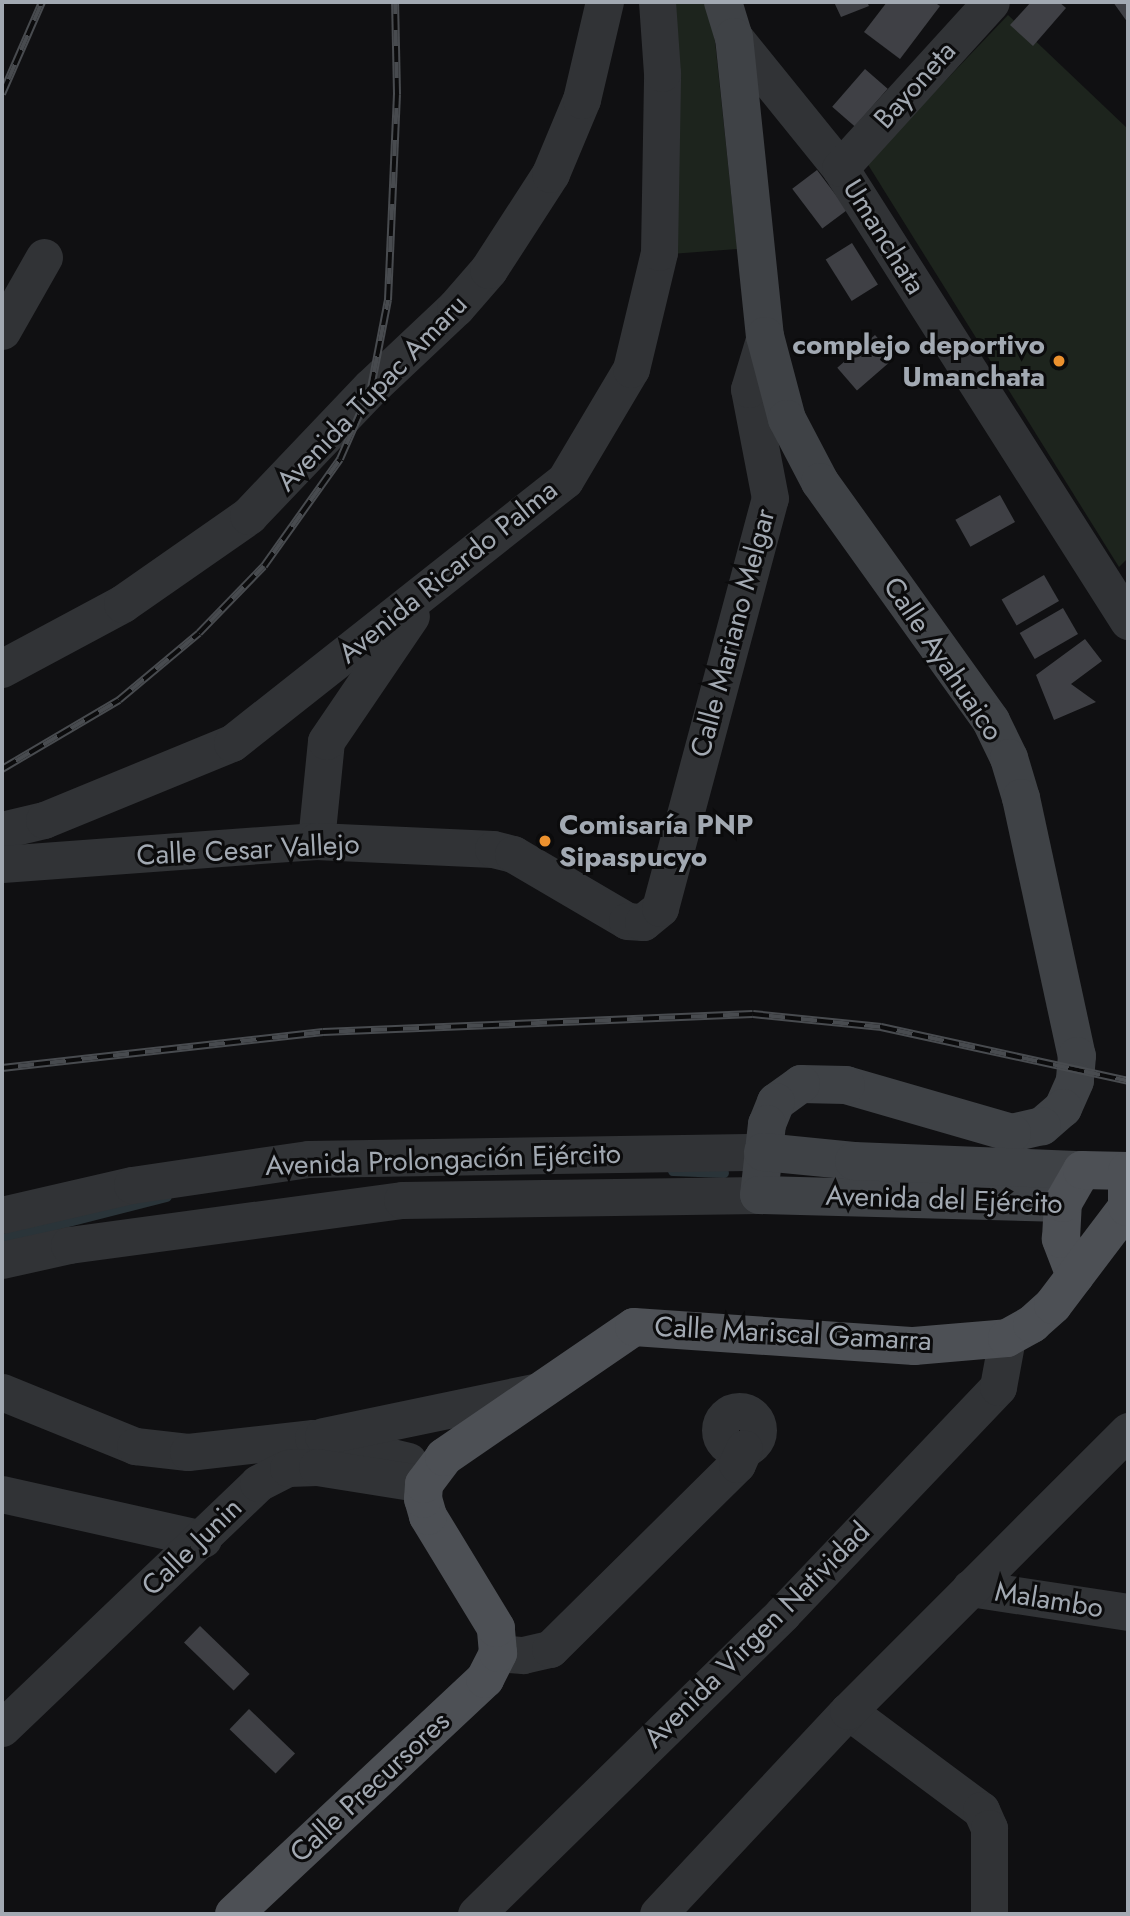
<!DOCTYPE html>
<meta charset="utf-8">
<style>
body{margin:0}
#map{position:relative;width:1130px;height:1916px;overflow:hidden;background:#101012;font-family:Jost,sans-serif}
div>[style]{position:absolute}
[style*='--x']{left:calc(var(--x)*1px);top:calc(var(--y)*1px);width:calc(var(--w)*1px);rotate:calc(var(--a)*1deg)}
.green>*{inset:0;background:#1d241d}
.stream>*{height:10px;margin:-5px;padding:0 5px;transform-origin:5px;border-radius:5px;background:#2a3439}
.building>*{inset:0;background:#3f4045;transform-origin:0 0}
.minor>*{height:37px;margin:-18.5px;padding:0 18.5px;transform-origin:18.5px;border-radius:18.5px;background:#313336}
.minor>.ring{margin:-18.5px;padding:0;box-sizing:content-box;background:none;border:37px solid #313336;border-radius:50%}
.tertiary>*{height:38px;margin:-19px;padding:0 19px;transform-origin:19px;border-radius:19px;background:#313336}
.secondary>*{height:38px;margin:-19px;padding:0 19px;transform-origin:19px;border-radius:19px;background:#3f4246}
.primary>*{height:38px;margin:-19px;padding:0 19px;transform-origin:19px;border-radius:19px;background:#4d5055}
.rail>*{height:8px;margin-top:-4px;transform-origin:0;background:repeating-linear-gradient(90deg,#0b0b0c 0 16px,#484b4f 0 32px);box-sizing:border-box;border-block:2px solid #484b4f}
.dots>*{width:19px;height:19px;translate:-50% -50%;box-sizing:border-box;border:4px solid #0b0b0c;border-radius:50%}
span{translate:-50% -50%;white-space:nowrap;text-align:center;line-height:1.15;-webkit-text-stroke:6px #0b0b0c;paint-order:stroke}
.street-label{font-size:28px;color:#a2a9b2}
.poi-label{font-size:28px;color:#a2a9b2;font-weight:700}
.right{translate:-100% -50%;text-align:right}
.left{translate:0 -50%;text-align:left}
.frame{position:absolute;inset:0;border:4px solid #a2a9b2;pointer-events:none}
</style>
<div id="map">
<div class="green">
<div style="clip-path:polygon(662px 2px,704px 2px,714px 32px,737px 249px,671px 254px)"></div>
<div style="clip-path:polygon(1008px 15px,1128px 129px,1128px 558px,1119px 567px,867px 163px)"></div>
</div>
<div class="stream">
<div style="--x:673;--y:1171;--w:51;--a:2.2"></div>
<div style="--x:2;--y:1239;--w:170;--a:-14.3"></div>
</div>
<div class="building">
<div style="clip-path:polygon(834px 2px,867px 2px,869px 6px,841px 17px)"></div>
<div style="clip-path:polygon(887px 2px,934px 2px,940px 6px,900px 59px,864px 32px)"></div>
<div style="clip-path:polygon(1031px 2px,1059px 2px,1066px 8px,1033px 46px,1010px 25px)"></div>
<div style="clip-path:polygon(1113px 2px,1128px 2px,1128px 23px)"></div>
<div style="left:865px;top:69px;width:30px;height:50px;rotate:41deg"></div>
<div style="left:817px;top:170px;width:50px;height:31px;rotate:53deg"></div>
<div style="left:852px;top:243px;width:49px;height:31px;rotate:58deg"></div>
<div style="left:875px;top:335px;width:30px;height:50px;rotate:49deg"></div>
<div style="left:1000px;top:495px;width:31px;height:51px;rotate:61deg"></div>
<div style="left:1044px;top:575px;width:30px;height:49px;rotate:60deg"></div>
<div style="left:1063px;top:608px;width:30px;height:50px;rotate:60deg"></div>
<div style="clip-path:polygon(1085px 639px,1102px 661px,1071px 684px,1096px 702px,1054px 720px,1036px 675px)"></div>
<div style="left:200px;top:1626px;width:69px;height:23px;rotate:44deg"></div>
<div style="left:249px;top:1709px;width:64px;height:28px;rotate:44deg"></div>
</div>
<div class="minor">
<div style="--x:734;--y:37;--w:169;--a:51"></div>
<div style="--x:840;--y:168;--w:537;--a:57.55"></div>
<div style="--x:840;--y:168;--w:224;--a:-47.7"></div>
<div style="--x:2;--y:331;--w:85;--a:-60.4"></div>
<div style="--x:2;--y:830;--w:43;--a:-13.4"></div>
<div style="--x:44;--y:820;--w:203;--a:-22.3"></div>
<div style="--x:232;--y:743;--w:424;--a:-38.3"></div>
<div style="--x:565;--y:480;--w:129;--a:-59.3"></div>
<div style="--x:631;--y:369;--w:120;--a:-76.5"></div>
<div style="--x:659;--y:252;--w:179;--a:-89"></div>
<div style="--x:662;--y:73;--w:71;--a:-94"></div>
<div style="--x:316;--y:841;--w:100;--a:-84.3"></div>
<div style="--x:326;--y:741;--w:151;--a:-55.8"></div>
<div style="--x:2;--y:864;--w:315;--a:-4.2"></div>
<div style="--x:316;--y:841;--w:177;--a:2.6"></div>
<div style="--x:493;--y:849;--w:21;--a:14"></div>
<div style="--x:513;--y:854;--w:132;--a:30.4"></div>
<div style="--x:627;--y:921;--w:16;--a:4"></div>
<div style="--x:643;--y:922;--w:22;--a:-39"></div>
<div style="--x:660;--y:908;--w:424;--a:-75"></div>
<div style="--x:770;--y:498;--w:111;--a:-100.9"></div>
<div style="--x:749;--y:389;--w:55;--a:-73.2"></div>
<div style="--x:2;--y:1215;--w:133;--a:-13"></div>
<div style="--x:132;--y:1185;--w:178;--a:-8.4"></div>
<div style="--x:308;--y:1159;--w:455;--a:-0.9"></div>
<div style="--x:2;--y:1260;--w:69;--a:-12.6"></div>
<div style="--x:69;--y:1245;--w:336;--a:-7.7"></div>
<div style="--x:402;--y:1200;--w:357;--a:-0.8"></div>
<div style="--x:2;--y:1392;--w:144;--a:22.1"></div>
<div style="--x:135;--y:1446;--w:53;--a:6.5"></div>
<div style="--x:188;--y:1452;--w:126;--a:-6.4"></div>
<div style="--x:313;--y:1438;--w:98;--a:13.6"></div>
<div class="ring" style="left:720px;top:1411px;width:1px;height:1px"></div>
<div style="--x:323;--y:1436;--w:220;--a:-11.8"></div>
<div style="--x:2;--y:1494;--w:206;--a:12.6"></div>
<div style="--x:970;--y:1588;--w:160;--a:8.6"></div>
<div style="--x:498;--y:1653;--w:25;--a:5"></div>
<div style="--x:523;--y:1655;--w:28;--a:-13"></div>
<div style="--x:550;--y:1649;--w:263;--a:-44.7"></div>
<div style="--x:737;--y:1464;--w:17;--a:-66"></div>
<div style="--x:848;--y:1711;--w:166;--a:36.7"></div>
<div style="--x:981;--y:1810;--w:20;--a:66"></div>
<div style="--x:989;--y:1828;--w:86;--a:90"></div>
<div style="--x:2;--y:1728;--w:354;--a:-43.7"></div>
<div style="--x:258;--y:1483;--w:34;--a:-27"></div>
<div style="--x:288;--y:1468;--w:29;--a:-2"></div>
<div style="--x:317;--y:1467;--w:108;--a:9"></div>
<div style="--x:476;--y:1914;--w:429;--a:-44.4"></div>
<div style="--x:782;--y:1614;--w:313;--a:-46.4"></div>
<div style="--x:998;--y:1387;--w:50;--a:-79.6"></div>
<div style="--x:658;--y:1914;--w:278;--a:-46.9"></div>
<div style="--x:848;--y:1711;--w:396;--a:-45"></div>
</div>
<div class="tertiary">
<div style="--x:2;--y:669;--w:137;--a:-28.2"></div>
<div style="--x:123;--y:604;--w:154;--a:-34.9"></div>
<div style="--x:249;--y:516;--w:177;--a:-46.4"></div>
<div style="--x:371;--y:388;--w:117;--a:-43.3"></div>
<div style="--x:456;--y:308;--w:50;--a:-49"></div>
<div style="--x:489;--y:270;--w:114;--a:-57.1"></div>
<div style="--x:551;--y:174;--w:80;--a:-67.3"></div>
<div style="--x:582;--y:100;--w:101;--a:-76.8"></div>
</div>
<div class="secondary">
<div style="--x:723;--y:2;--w:37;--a:73"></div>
<div style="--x:734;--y:37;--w:301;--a:84.1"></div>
<div style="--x:765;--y:336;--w:86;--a:75.2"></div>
<div style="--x:787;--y:419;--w:71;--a:62.4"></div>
<div style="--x:820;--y:482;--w:294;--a:54.4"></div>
<div style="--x:991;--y:721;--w:41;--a:64.1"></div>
<div style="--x:1009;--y:758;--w:42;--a:73.3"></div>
<div style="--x:1021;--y:798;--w:264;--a:77.8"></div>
<div style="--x:1077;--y:1056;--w:25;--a:95"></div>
<div style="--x:1075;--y:1081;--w:30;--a:114"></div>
<div style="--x:1063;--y:1108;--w:28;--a:139"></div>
<div style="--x:1042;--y:1126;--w:31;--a:167"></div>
<div style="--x:1012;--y:1133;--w:173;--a:-163.9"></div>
<div style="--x:846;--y:1085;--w:45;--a:-178.7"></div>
<div style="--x:801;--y:1084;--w:31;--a:144"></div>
<div style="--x:776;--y:1102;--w:24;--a:112"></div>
<div style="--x:767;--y:1124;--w:71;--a:96.4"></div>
<div style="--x:759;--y:1195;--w:304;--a:1.5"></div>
<div style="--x:763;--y:1152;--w:91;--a:5.6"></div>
<div style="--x:854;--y:1161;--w:228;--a:2.3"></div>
</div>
<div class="primary">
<div style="--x:1075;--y:1276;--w:40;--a:-111"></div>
<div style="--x:1061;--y:1239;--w:36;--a:-87"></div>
<div style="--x:1063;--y:1203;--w:38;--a:-60"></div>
<div style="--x:1082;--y:1170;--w:46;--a:1.2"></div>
<div style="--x:234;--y:1914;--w:344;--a:-43.1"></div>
<div style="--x:485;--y:1679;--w:29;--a:-63"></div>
<div style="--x:498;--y:1653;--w:25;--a:-95"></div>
<div style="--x:496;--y:1628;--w:131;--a:-121.3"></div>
<div style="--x:428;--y:1516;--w:18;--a:-106"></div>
<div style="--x:423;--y:1499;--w:15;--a:-86"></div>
<div style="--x:424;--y:1484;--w:34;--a:-53"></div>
<div style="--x:444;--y:1457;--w:230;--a:-34.4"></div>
<div style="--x:634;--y:1327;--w:281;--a:3.9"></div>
<div style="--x:914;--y:1346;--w:93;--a:-4.9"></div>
<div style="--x:1007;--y:1338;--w:29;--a:-29"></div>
<div style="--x:1032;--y:1324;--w:28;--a:-42"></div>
<div style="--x:1053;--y:1305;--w:123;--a:-52.9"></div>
<div style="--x:1127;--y:1207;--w:36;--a:-90"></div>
</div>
<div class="rail">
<div style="--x:2;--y:94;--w:100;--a:-66.5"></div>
<div style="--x:2;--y:769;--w:136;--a:-30.5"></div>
<div style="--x:119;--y:700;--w:104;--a:-39.9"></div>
<div style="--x:199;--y:633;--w:93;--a:-45.9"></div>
<div style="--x:264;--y:566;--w:131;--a:-54.6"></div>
<div style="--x:340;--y:459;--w:77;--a:-66.4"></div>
<div style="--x:371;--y:388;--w:90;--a:-79.1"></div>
<div style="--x:388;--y:300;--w:206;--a:-87.5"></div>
<div style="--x:397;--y:94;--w:92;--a:-91.2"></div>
<div style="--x:2;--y:1068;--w:323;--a:-6.4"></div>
<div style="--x:323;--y:1032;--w:430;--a:-2.4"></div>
<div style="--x:753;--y:1014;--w:129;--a:5.8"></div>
<div style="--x:881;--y:1027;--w:253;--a:12.3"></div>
</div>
<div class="dots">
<div style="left:1059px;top:361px;background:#ec912e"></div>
<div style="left:545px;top:841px;background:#ec912e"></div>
</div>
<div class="street-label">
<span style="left:915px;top:85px;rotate:-48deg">Bayoneta</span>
<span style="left:884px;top:237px;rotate:58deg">Umanchata</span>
<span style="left:372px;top:393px;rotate:-46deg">Avenida Túpac Amaru</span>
<span style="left:448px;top:572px;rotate:-39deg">Avenida Ricardo Palma</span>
<span style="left:733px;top:633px;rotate:-75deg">Calle Mariano Melgar</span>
<span style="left:943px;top:659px;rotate:56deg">Calle Ayahuaico</span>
<span style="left:248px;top:850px;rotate:-3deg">Calle Cesar Vallejo</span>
<span style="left:443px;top:1160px;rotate:-2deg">Avenida Prolongación Ejército</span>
<span style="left:944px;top:1200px;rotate:2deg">Avenida del Ejército</span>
<span style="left:793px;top:1334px;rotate:3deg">Calle Mariscal Gamarra</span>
<span style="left:192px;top:1547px;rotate:-44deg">Calle Junin</span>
<span style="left:1049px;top:1600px;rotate:9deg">Malambo</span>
<span style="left:757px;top:1635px;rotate:-45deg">Avenida Virgen Natividad</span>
<span style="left:370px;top:1787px;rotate:-43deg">Calle Precursores</span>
</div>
<div class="poi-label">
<span class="right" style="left:1045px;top:361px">complejo deportivo<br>Umanchata</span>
<span class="left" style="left:559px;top:841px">Comisaría PNP<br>Sipaspucyo</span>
</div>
<div class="frame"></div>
</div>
